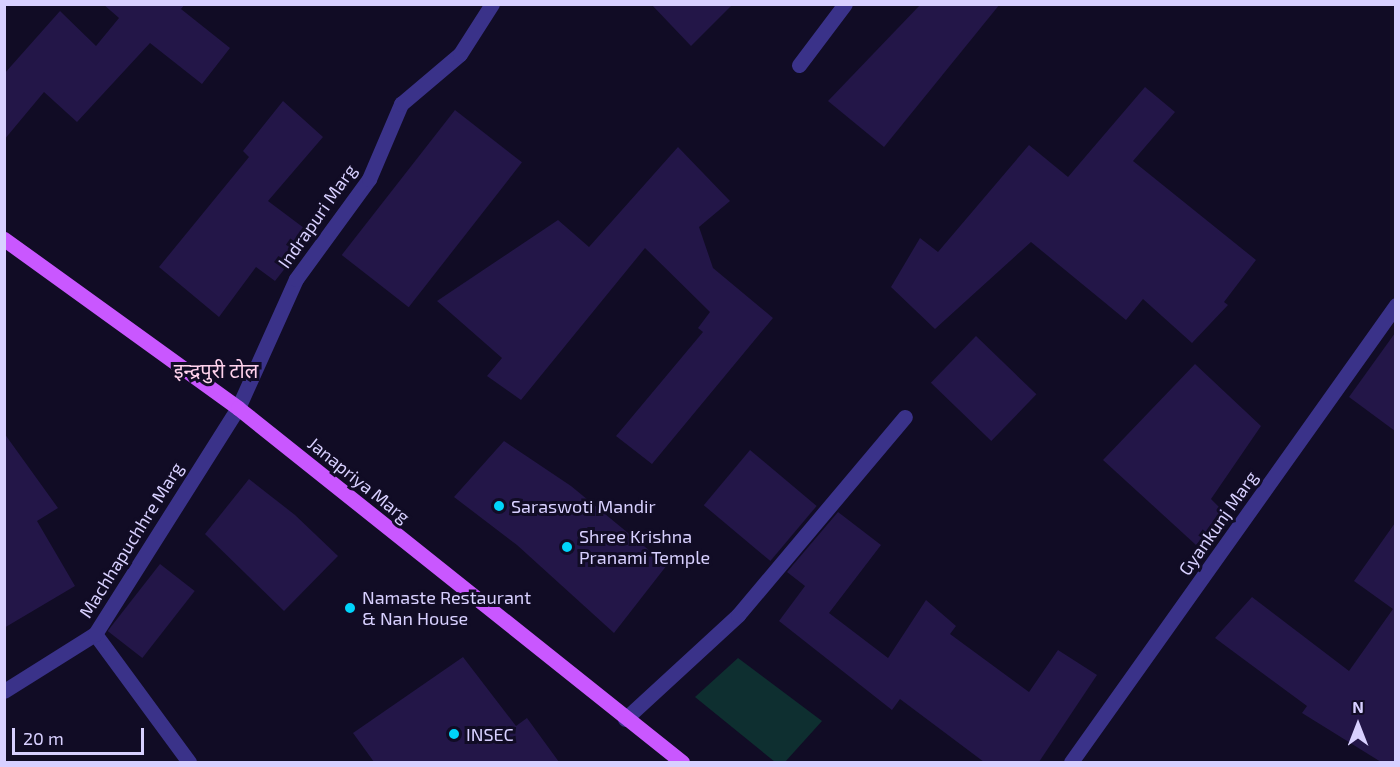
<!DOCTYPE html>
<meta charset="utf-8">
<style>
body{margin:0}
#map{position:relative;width:1400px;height:767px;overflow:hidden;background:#110c25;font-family:"Exo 2","Noto Sans Devanagari",sans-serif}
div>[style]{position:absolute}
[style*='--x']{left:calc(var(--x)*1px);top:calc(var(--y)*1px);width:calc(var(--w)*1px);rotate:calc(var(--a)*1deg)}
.green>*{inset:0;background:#0e2f30}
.building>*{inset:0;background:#231648;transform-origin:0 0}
.minor>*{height:15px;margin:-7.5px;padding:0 7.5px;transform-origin:7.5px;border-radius:7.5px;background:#3a3289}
.major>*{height:15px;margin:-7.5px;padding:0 7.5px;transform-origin:7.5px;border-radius:7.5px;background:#c957ff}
.dots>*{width:16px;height:16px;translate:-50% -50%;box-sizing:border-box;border:3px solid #110c25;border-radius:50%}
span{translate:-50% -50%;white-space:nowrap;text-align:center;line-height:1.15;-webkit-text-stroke:6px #110c25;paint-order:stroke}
.street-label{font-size:18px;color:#d8d0ff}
.poi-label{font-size:18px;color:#d8d0ff}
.left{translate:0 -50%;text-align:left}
.neighbourhood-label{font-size:20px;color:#ffd2ec}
.frame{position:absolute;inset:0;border:6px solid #d8d0ff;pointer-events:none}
.north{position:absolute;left:1328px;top:695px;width:60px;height:60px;-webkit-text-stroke:4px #110c25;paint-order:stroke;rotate:0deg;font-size:16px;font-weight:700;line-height:24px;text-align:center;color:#d8d0ff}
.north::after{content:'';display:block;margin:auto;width:21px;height:27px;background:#d8d0ff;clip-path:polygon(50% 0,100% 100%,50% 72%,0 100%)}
.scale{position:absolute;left:12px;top:728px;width:132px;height:27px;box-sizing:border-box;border:3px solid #d8d0ff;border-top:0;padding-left:8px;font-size:18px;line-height:21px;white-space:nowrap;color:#d8d0ff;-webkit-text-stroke:4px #110c25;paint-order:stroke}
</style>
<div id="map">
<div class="green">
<div style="clip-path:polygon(738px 658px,822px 721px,785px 762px,775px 762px,695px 697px)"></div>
</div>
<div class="building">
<div style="clip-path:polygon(103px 4px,185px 4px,181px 9px,230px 48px,202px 84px,150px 43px,77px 122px,44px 92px,4px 140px,4px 74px,60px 11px,96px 46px,119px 18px)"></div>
<div style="clip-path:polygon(651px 4px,733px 4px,691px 46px)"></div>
<div style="clip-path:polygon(921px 4px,1000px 4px,884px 147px,828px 101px)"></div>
<div style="clip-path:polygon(1145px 87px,1175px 112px,1133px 161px,1256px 260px,1224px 302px,1228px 305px,1192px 343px,1143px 299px,1126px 320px,1031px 242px,935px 329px,891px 287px,920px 238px,938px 252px,1029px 145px,1068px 177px)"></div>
<div style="clip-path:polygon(283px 101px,323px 137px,268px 201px,312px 234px,275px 281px,256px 267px,219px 317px,159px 267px,249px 157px,243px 151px)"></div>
<div style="left:455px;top:110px;width:85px;height:184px;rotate:38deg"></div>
<div style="clip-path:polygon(678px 147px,730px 201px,699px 227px,713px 268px,773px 318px,652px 464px,616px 436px,703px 332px,698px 328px,710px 312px,645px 248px,521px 400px,487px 376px,502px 358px,437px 301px,558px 220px,589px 247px)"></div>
<div style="clip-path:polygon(1395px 333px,1395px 431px,1349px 397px)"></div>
<div style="left:976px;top:336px;width:84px;height:65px;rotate:44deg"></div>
<div style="clip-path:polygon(1195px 364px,1261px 426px,1211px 499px,1226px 514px,1196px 545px,1103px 460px)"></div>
<div style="clip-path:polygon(4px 433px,58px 508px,37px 521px,75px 586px,4px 628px)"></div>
<div style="clip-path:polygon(504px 441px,571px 486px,667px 565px,614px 633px,517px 545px,454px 497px)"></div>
<div style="left:750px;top:450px;width:87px;height:72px;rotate:40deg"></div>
<div style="clip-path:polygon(249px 479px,295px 515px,338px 556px,284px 611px,205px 534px)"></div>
<div style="clip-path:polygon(838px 512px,881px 545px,829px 613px,888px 658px,926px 600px,956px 626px,950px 634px,1029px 692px,1058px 650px,1097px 675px,1039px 762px,984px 762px,900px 699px,892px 710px,779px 621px,805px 586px,787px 572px)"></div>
<div style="clip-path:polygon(1395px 523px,1395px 762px,1381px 762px,1302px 713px,1307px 706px,1215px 638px,1252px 597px,1349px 671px,1393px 609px,1354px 581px)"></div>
<div style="left:160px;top:564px;width:44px;height:85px;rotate:38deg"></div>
<div style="clip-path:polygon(463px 657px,516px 726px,527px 718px,559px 762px,374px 762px,353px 733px)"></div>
</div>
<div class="minor">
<div style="--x:799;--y:65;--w:76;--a:-53"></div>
<div style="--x:95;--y:634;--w:159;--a:53.7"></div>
<div style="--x:4;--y:691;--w:107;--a:-32.1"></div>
<div style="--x:95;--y:634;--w:267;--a:-57.7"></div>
<div style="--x:238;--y:408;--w:141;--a:-65.8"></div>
<div style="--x:296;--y:279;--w:124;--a:-53.9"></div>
<div style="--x:369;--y:179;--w:82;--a:-66.9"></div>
<div style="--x:401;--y:104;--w:77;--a:-40.3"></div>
<div style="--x:460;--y:54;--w:59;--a:-57.4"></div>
<div style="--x:625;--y:719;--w:154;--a:-42.6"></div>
<div style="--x:738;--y:615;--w:259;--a:-49.9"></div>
<div style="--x:1071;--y:762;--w:561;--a:-54.58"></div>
</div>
<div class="major">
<div style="--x:4;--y:239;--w:289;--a:35.8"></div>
<div style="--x:238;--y:408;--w:568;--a:38.57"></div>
</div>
<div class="dots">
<div style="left:499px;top:506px;background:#00d5fb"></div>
<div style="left:567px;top:547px;background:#00d5fb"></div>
<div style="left:350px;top:608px;background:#00d5fb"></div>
<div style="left:454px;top:734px;background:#00d5fb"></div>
</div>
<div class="street-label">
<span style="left:317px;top:216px;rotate:-55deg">Indrapuri Marg</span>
<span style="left:359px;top:480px;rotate:39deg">Janapriya Marg</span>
<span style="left:1218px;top:523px;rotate:-55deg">Gyankunj Marg</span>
<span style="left:131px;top:540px;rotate:-58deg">Machhapuchhre Marg</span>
</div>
<div class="poi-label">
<span class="left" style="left:511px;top:506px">Saraswoti Mandir</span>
<span class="left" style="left:579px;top:547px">Shree Krishna<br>Pranami Temple</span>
<span class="left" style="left:362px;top:608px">Namaste Restaurant<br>&amp; Nan House</span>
<span class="left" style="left:466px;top:734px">INSEC</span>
</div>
<div class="neighbourhood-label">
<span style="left:216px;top:370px">इन्द्रपुरी टोल</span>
</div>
<div class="frame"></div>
<div class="north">N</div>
<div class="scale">20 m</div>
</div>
